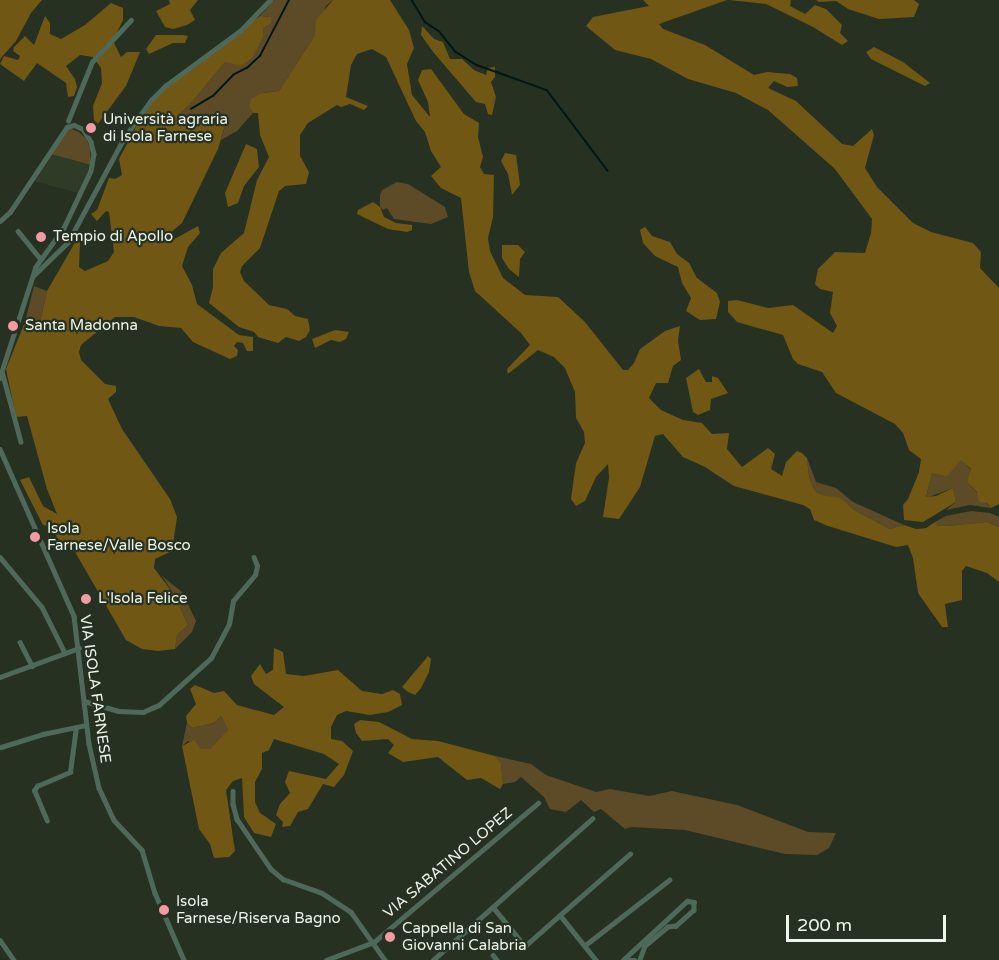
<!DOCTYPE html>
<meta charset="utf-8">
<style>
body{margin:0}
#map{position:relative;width:999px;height:960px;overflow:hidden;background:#263122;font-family:"Varela Round",sans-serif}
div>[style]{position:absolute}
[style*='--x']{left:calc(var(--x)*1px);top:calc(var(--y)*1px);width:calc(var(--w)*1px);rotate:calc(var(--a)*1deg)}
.built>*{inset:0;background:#2e3c27}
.green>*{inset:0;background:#5c4b26}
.forest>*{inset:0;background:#705714}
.stream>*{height:1.5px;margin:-0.75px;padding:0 0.75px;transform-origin:0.75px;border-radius:0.75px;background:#001714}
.minor>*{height:4.5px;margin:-2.25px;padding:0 2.25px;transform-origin:2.25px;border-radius:2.25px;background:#4e695a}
.dots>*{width:16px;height:16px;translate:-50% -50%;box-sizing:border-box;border:3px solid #263122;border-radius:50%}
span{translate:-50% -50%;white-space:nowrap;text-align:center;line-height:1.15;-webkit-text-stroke:4.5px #263122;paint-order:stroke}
.poi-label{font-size:15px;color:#eef5eb}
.left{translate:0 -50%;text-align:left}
.street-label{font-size:15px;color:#eef5eb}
.scale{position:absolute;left:786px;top:915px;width:160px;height:27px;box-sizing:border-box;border:3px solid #eef5eb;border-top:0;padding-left:8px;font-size:18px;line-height:21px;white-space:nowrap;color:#eef5eb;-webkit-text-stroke:4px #263122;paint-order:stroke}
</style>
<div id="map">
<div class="built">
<div style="clip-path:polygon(51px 154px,91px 165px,78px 193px,34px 181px)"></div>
</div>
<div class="green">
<div style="clip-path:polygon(274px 0,333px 0,326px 6px,315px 35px,279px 91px,262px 93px,249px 107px,253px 113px,237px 131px,221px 140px,226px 122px,191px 121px,177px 116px,192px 102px,225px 62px,262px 28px,270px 17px,260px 16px)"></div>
<div style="clip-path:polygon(69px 128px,79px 132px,86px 139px,90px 147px,91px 165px,51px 154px)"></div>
<div style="clip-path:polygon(397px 182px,408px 184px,445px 207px,448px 217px,431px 224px,394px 219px,387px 208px,383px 210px,380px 207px,380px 195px,382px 190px)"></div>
<div style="clip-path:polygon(34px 286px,47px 291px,39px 327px,25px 322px)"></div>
<div style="clip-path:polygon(807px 458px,816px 482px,836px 488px,853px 502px,904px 525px,890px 529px,854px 510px,840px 499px,822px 495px,815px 491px,809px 477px)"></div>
<div style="clip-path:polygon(961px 459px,971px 470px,967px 482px,991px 508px,970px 505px,946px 510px,956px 502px,953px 488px,926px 498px,932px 472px)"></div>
<div style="clip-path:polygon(971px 511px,990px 513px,999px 517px,999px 527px,987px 522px,948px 526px,938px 526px,935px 522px,946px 516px)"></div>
<div style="clip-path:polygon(162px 576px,182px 592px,196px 621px,192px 632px,175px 649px,177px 635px,188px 625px,175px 596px)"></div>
<div style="clip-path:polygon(221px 716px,228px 730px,217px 745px,210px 749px,201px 749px,188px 741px,182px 746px,187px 723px,192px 728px,214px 723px)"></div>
<div style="clip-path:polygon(495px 756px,531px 764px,546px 775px,596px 792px,610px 789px,649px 796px,672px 791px,737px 805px,808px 832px,836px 833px,829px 848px,817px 855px,785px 854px,685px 830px,631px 827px,625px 829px,601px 809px,594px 812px,581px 800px,566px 812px,550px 809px,544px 797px,521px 777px,515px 782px,503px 784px,501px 763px)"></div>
</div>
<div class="forest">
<div style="clip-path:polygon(0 0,42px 0,31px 13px,16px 41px,0 59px)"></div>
<div style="clip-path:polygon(169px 0,198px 0,190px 10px,195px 20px,187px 25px,173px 29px,165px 27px,156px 11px,170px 4px)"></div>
<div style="clip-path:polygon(333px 0,390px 0,409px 30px,414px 48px,407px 64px,412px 95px,430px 117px,428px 102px,418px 80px,422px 70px,431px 69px,464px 114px,479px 123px,478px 137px,483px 157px,480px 167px,484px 174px,494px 175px,493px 217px,488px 238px,490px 251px,503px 278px,525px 295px,558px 297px,585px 322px,623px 370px,628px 370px,634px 363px,640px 349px,665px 331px,680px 326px,678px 341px,681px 360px,673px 366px,668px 383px,656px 383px,649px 398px,661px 410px,683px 420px,702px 423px,712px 434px,729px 433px,727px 449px,742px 467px,768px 448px,775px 454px,771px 469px,782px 476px,786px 462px,797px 451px,802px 453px,807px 458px,809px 477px,815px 491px,822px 495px,840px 498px,854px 510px,890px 529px,904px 525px,916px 529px,926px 528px,935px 522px,938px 526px,948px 526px,987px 522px,999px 527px,999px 582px,987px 573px,966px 566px,962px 571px,962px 600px,945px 604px,948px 627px,942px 627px,918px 593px,913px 558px,908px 545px,896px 547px,828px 526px,814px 520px,810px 509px,803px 505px,734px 486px,705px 467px,683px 457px,663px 434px,655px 436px,640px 487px,619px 519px,603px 517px,609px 478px,608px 464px,596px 477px,585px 501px,576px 506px,571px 499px,576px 463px,585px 443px,584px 432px,576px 418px,575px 392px,565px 368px,554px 357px,538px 350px,508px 374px,507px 369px,530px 345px,521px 333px,475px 291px,469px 272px,461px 198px,441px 188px,431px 176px,441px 167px,431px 151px,425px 132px,416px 121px,386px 57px,372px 49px,357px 54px,351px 65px,346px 97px,368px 106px,364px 110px,350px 104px,341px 107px,337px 105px,308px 123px,300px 135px,300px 156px,309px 172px,306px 184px,285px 186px,279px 191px,260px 248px,242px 266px,240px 272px,244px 281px,269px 305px,287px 309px,295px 316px,308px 319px,310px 330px,306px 337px,299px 341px,286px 337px,278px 343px,258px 337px,254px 332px,239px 327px,209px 303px,213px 287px,213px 269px,221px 253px,244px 233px,257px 180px,269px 157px,260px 135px,258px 113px,253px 113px,249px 107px,251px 99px,262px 93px,279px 91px,315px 35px,316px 20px)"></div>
<div style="clip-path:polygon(643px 0,727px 0,659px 24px,663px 29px,705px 45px,754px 75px,767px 72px,790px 74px,797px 78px,798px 86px,787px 87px,774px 81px,768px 88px,796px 101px,842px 144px,853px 146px,872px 129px,874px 135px,865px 168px,877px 187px,913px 223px,931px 232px,973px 243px,981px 252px,980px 268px,999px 288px,999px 504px,991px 508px,987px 503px,979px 502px,977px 492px,967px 482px,971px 469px,961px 460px,947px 476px,932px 473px,926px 497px,936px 496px,953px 488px,956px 502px,923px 522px,904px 520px,903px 505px,908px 499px,919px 472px,921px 459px,909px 450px,903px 433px,895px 424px,836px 393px,822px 372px,798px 364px,793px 359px,783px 335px,737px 322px,728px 312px,728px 301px,737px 300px,768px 308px,793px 305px,833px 333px,837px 326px,830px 313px,833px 292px,820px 289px,815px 284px,818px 269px,835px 252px,865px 253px,871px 233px,872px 219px,835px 169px,768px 110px,736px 93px,688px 79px,651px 59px,615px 50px,586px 26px,593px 17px,649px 6px)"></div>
<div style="clip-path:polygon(729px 0,791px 0,790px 6px,805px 14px,815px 5px,826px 9px,842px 25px,840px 33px,848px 41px,842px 45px,813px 27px,766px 4px)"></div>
<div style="clip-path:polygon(816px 0,914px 0,919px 4px,914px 17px,879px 19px,848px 9px,836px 1px,819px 2px)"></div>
<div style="clip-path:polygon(111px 3px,123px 8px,123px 20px,113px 41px,121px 57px,127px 52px,140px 52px,126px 86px,97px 125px,94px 121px,93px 106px,102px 83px,101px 68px,93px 57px,80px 55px,66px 66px,75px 79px,77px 87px,74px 96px,68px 97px,66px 83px,37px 63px,24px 81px,0 64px,4px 56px,18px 60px,20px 56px,13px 51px,14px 47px,25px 36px,34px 45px,45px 16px,50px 23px,50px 34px,61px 39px,85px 25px)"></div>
<div style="clip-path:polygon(260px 16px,271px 17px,271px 23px,263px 28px,263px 37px,252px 58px,241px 66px,225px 62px,192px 102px,178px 115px,191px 121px,214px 113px,226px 122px,218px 149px,182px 223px,170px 233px,171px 241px,198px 226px,200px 233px,188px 247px,182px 266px,192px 285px,197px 304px,239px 335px,253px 337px,253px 351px,247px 351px,243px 343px,237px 342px,234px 346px,238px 350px,237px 356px,230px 359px,193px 342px,181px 328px,159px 326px,134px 317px,115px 317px,81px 345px,79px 352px,81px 360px,105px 384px,116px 386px,116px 392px,108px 399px,122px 429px,170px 499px,177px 517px,172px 551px,155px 559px,154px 568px,175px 596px,188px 625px,177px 635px,175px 649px,158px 651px,142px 649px,126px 640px,75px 552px,58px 539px,51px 527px,43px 525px,20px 480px,29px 477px,43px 506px,57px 514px,47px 489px,27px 416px,16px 417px,6px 369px,25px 322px,39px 327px,47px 291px,77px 239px,80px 243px,79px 267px,85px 271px,108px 261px,114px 252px,109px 212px,106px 211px,97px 221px,91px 214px,97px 210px,109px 178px,115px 179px,122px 175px,119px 159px,145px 110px,162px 91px)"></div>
<div style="clip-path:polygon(422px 26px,434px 39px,443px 42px,450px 59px,462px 59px,474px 70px,486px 75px,488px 68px,495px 67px,495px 77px,491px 82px,496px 97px,492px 115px,488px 114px,485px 104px,476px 102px,434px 53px,421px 35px)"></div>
<div style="clip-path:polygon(156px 35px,183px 35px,188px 36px,185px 43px,173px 43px,149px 54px,146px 49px)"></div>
<div style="clip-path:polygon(874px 47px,903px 62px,930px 83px,925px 86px,871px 59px,866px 52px)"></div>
<div style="clip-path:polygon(246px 144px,257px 149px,259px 167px,244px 186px,238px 203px,228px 207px,225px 193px)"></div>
<div style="clip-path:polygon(505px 153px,516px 155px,520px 185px,512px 195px,508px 174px,501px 161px)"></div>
<div style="clip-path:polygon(373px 202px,380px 207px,384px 217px,396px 223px,412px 225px,412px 230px,407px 232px,388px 229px,357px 214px,358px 210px)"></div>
<div style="clip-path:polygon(645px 227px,652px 236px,670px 242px,677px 254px,689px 263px,697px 278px,717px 293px,720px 302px,716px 319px,700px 320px,686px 311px,691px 298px,682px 283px,678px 267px,655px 256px,643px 243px,640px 230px)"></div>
<div style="clip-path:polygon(502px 245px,518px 245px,525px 252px,520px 259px,519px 277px,509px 269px,502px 258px)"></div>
<div style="clip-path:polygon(335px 330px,349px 332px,346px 339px,340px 342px,331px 340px,315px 348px,312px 339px)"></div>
<div style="clip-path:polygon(699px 369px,706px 382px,712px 382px,712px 376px,718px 378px,728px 393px,711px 399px,710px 410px,698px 415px,693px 412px,686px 378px)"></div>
<div style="clip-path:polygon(274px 648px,283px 652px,286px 674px,304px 676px,338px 670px,362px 691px,382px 694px,393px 690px,400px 694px,402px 705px,388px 712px,370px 715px,346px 711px,337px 715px,331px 727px,331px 739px,342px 741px,353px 751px,344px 775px,334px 787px,323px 784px,308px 809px,298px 812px,290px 826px,282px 827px,283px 822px,276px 815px,280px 804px,290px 793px,285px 782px,289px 771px,326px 779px,339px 764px,324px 754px,274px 739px,269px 750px,262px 753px,262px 769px,255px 782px,255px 802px,260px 813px,276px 824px,271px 837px,254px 833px,244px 817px,242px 778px,233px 781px,226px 790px,235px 851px,229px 857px,214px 858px,210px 844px,199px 829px,182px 746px,194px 740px,201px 749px,210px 749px,228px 730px,221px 716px,214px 723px,192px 728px,187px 723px,186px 716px,196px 704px,190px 689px,195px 685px,214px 693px,224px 691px,237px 705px,274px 715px,284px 707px,254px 684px,251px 676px,260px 664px,266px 674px,273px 670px)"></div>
<div style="clip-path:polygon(428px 656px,431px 659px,429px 672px,421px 688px,415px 695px,408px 692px,402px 687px)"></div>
<div style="clip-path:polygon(360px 720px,379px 722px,412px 739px,438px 741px,495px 756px,501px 763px,503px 784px,500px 789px,481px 778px,467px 780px,438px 757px,403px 762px,388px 753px,394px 745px,388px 739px,362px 741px,356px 733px,354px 724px)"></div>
</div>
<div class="stream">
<div style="--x:412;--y:0;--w:26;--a:59"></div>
<div style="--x:425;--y:22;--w:17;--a:33"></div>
<div style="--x:439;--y:31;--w:27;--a:51"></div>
<div style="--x:456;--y:52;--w:25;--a:32"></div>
<div style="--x:477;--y:65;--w:74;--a:19.7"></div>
<div style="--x:547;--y:90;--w:101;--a:53"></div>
<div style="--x:191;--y:109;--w:26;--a:-31"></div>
<div style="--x:213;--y:96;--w:29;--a:-46"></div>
<div style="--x:233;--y:75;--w:16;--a:-27"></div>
<div style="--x:247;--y:68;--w:18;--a:-43"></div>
<div style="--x:260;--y:56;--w:63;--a:-62.6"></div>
</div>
<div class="minor">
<div style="--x:68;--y:121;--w:64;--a:-67.9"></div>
<div style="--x:92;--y:62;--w:57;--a:-47.1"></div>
<div style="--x:0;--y:221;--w:13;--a:-42"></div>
<div style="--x:10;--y:212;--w:102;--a:-56.2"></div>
<div style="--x:67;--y:127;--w:7;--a:-16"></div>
<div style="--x:74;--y:125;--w:10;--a:24"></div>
<div style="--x:83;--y:129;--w:15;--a:58"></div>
<div style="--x:91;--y:142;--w:12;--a:76"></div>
<div style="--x:94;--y:154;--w:17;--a:100"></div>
<div style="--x:91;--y:171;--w:63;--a:115.3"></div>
<div style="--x:64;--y:228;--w:48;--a:125.7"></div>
<div style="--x:36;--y:267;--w:117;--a:108"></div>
<div style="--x:18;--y:231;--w:36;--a:51"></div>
<div style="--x:33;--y:276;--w:49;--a:-44.2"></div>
<div style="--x:68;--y:242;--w:118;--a:-61.7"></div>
<div style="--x:124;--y:138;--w:47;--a:-54.6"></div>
<div style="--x:151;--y:100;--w:20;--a:-45"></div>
<div style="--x:165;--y:86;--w:93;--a:-36.3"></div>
<div style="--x:240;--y:31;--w:43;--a:-45.9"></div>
<div style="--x:2;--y:371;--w:73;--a:75"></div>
<div style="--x:0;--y:449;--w:183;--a:66.1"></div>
<div style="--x:74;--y:616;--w:129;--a:83.3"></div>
<div style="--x:89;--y:744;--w:45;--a:77.2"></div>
<div style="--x:99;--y:788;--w:35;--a:65"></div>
<div style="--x:114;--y:820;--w:41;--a:47"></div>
<div style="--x:142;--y:850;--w:45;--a:73.2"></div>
<div style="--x:155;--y:893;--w:73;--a:66.6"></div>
<div style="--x:0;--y:557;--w:65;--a:50"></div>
<div style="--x:42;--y:607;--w:51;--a:63.4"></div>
<div style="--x:20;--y:642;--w:27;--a:63"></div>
<div style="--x:0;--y:677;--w:84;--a:-20.2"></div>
<div style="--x:84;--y:701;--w:35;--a:16"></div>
<div style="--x:118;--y:711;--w:25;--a:2"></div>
<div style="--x:143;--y:712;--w:17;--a:-24"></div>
<div style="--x:159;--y:705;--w:70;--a:-42.1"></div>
<div style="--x:211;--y:658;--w:38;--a:-62"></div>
<div style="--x:229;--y:624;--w:23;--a:-80"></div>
<div style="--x:233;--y:601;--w:34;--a:-50"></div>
<div style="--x:255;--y:575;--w:9;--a:-77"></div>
<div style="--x:257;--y:566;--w:9;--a:-111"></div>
<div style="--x:1;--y:747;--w:44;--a:-17.2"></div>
<div style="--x:43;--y:734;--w:44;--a:-11.8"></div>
<div style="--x:233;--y:791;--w:13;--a:90"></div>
<div style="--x:233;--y:804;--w:16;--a:75"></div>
<div style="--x:237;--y:819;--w:60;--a:55.8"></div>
<div style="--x:271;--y:869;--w:16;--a:40"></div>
<div style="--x:283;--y:879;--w:41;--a:19.7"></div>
<div style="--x:322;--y:893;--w:35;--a:33"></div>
<div style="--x:351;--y:912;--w:59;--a:54.7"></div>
<div style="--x:47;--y:821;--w:33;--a:-113"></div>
<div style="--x:34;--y:791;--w:6;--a:-59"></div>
<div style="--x:37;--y:786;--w:36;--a:-23"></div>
<div style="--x:70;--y:772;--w:45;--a:-82.4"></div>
<div style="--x:493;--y:907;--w:50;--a:50.6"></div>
<div style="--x:525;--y:946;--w:47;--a:-41.5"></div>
<div style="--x:560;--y:915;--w:58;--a:51.3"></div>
<div style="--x:560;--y:915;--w:93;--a:-41.1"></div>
<div style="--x:0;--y:940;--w:24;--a:55"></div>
<div style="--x:584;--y:946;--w:108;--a:-37.8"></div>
<div style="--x:493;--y:955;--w:6;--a:51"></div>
<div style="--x:326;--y:960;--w:51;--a:-20.6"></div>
<div style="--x:374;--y:942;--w:215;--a:-40.3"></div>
<div style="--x:433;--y:960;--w:213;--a:-41.6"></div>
<div style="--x:623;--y:960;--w:87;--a:-42.7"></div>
<div style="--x:687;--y:901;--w:7;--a:8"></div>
<div style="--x:694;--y:902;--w:8;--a:90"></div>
<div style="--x:694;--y:910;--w:24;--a:138"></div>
<div style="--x:676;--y:926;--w:8;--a:173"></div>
<div style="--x:668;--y:927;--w:30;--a:140"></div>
<div style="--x:645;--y:946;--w:15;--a:110"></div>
<div style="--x:624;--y:960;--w:11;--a:0"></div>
</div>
<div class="dots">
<div style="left:91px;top:128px;background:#f49aa5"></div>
<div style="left:41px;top:237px;background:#f49aa5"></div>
<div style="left:13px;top:326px;background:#f49aa5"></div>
<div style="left:35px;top:537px;background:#f49aa5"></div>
<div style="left:86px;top:599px;background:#f49aa5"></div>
<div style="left:164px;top:910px;background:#f49aa5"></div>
<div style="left:390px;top:937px;background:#f49aa5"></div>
</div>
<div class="poi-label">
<span class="left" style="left:103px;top:128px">Università agraria<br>di Isola Farnese</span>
<span class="left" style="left:53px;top:237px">Tempio di Apollo</span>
<span class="left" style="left:25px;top:326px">Santa Madonna</span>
<span class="left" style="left:47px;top:537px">Isola<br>Farnese/Valle Bosco</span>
<span class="left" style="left:98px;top:599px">L'Isola Felice</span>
<span class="left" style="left:176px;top:910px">Isola<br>Farnese/Riserva Bagno</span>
<span class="left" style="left:402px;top:937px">Cappella di San<br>Giovanni Calabria</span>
</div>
<div class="street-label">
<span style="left:95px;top:689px;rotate:82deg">VIA ISOLA FARNESE</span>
<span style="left:448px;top:863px;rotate:-40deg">VIA SABATINO LOPEZ</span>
</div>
<div class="scale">200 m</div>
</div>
